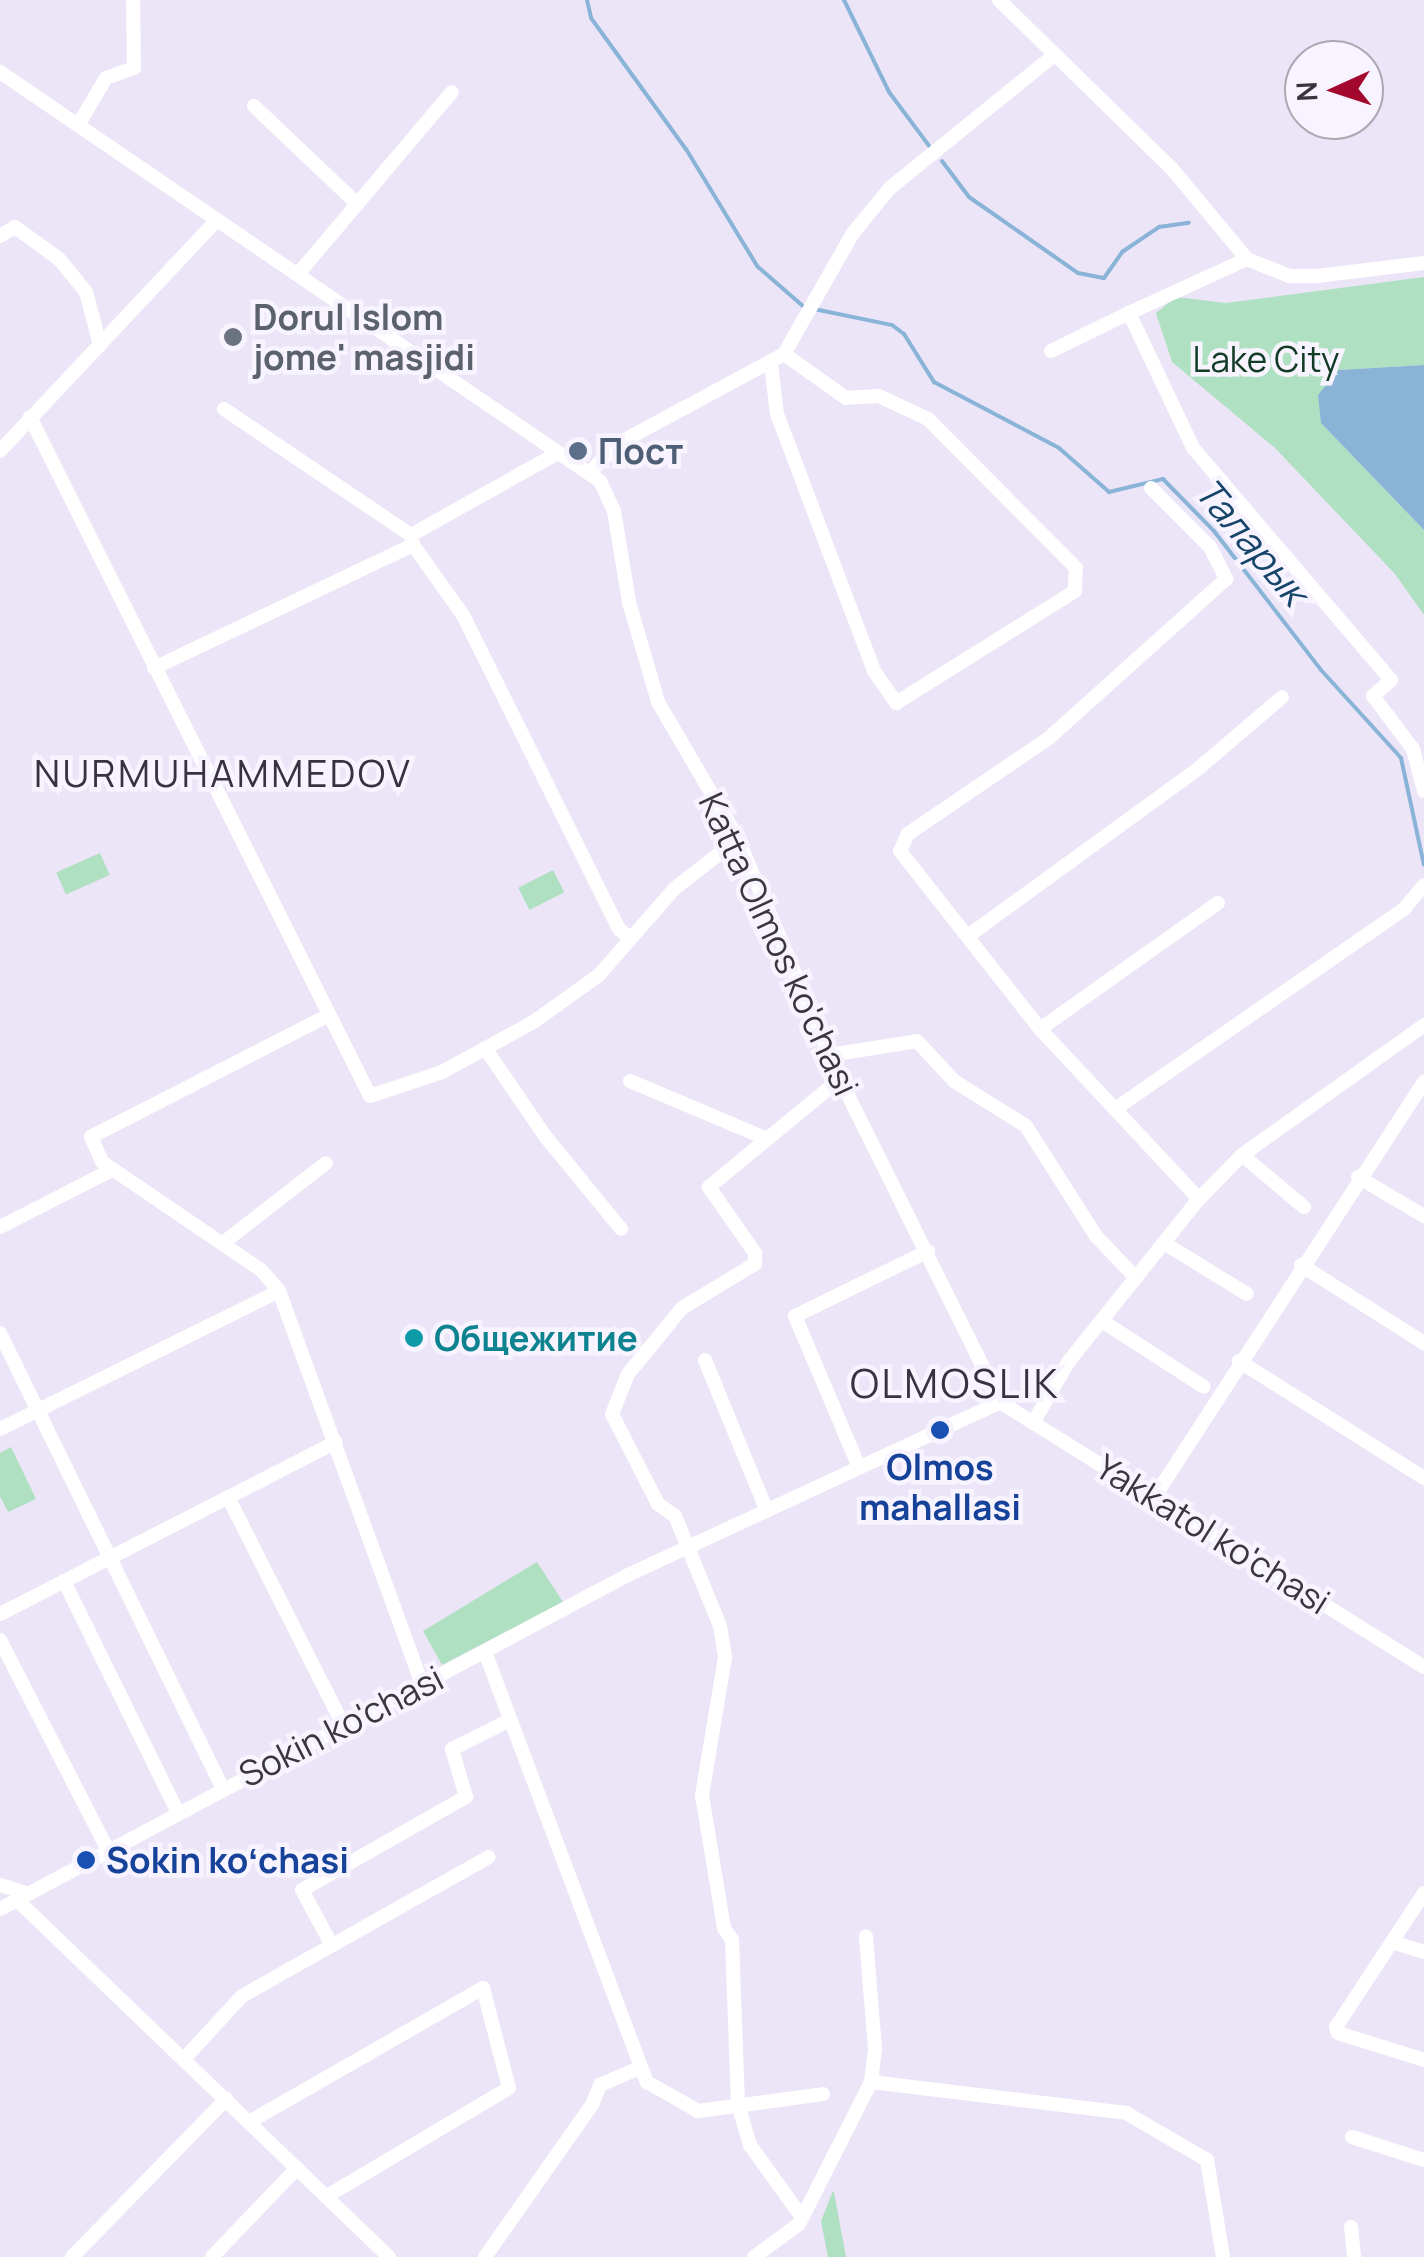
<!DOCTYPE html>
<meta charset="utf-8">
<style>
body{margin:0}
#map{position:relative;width:1424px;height:2257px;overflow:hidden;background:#ece5f7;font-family:Manrope,sans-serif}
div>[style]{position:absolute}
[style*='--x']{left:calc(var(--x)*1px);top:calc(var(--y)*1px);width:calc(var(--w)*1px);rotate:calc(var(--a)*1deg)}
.green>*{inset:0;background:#afe0c2;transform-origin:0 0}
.water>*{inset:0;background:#89b3d7}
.stream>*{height:4px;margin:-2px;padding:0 2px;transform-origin:2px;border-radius:2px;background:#89b3d7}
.minor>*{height:14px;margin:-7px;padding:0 7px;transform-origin:7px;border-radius:7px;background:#fff}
.dots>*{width:28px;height:28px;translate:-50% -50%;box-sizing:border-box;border:5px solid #f8f4ff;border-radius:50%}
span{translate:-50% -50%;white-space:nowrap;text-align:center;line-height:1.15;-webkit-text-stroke:9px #f8f4ff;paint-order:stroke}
.worship-label{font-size:35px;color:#5b616d;font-weight:700}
.left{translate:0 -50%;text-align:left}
.park-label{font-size:35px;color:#123b26}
.service-label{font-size:35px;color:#4e5e75;font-weight:700}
.street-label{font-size:35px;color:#39363d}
.culture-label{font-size:35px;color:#0d838f;font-weight:700}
.transit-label{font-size:35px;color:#164399;font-weight:700}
.water-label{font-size:38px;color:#164569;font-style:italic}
.neighbourhood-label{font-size:38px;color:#383240;letter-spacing:2.5px}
.quarter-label{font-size:40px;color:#383240;letter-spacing:2.5px}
.north{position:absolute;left:1284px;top:40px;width:100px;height:100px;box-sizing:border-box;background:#f8f4ff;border:2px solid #aca8b1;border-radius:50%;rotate:267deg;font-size:28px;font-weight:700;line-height:40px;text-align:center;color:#39363d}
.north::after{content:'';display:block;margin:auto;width:35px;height:45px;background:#a4072e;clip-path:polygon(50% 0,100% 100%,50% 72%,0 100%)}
</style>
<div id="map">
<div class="green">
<div style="clip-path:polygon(1424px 277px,1424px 365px,1339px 370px,1321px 423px,1424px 530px,1424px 615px,1395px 574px,1275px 448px,1172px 362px,1156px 313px,1176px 297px,1226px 303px)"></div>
<div style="left:100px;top:853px;width:24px;height:48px;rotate:66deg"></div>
<div style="left:553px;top:870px;width:25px;height:39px;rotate:63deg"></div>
<div style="clip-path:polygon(11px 1447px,36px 1499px,8px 1512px,0 1496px,0 1453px)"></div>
<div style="clip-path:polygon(537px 1562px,563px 1602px,442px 1665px,423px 1631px)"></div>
<div style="clip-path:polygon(833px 2191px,834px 2192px,846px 2257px,828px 2257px,821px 2221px)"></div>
</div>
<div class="water">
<div style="clip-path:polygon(1424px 365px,1424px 530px,1321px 423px,1318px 395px,1339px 370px)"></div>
</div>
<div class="stream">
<div style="--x:587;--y:0;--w:18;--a:77"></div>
<div style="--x:591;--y:18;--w:162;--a:54.1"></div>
<div style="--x:686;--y:149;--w:137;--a:58.7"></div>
<div style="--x:757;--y:266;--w:62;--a:41.1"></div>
<div style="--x:844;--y:0;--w:102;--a:63.9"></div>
<div style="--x:889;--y:92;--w:69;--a:53.3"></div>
<div style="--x:942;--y:161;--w:45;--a:53.1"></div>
<div style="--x:969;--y:197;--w:133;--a:34.9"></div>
<div style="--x:1078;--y:273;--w:26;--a:11"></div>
<div style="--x:1104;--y:278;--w:32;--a:-55"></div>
<div style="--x:1122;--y:252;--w:45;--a:-34"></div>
<div style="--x:1159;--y:227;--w:30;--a:-8"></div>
<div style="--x:814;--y:309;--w:80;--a:11.6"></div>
<div style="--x:892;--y:325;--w:15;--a:37"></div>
<div style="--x:904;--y:334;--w:57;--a:58"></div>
<div style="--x:934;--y:382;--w:141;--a:27.8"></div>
<div style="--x:1059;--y:448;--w:67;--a:41.3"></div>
<div style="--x:1109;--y:492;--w:56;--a:-13.5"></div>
<div style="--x:1163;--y:479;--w:73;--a:45.6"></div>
<div style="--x:1214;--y:531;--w:175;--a:52.4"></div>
<div style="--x:1321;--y:670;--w:119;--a:47.7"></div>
<div style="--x:1401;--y:758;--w:109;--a:77.9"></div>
</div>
<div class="minor">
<div style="--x:999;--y:0;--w:243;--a:44.3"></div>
<div style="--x:1173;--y:170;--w:116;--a:50.3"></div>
<div style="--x:1247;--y:259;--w:45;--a:22"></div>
<div style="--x:1289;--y:276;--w:28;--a:0"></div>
<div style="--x:1317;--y:276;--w:108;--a:-6.9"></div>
<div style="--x:0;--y:72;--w:726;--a:34.28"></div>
<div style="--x:600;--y:481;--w:33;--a:65"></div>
<div style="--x:614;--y:511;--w:92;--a:80.6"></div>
<div style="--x:629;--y:602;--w:104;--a:73.8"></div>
<div style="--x:658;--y:702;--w:159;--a:59.7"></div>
<div style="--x:738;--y:839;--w:261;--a:67"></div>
<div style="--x:840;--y:1079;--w:360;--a:63.6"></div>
<div style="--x:254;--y:106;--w:139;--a:43.5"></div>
<div style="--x:78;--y:125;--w:55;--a:-59.2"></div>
<div style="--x:106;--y:78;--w:30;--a:-20"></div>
<div style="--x:134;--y:68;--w:68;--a:-90.8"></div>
<div style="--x:0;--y:236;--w:17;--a:-31"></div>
<div style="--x:15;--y:227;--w:54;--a:36"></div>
<div style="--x:59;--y:259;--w:43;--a:50.7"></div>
<div style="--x:86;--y:292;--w:55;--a:75.2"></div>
<div style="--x:1247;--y:259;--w:130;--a:155.4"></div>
<div style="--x:1129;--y:313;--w:149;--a:64.6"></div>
<div style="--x:1193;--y:448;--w:305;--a:49.5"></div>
<div style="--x:1391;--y:680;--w:24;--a:138"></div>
<div style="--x:1373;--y:696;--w:66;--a:53"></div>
<div style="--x:1413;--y:749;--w:43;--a:75.3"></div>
<div style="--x:298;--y:274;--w:238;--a:-49.8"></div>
<div style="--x:1051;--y:351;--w:87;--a:-26"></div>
<div style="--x:771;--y:364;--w:50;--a:83.2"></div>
<div style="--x:777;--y:414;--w:275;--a:69.3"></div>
<div style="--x:874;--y:671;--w:39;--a:55"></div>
<div style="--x:896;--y:703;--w:211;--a:-32"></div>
<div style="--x:1075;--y:591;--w:23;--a:-88"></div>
<div style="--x:1076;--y:568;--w:210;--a:-134.8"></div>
<div style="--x:928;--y:419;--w:54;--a:-154.9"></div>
<div style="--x:879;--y:396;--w:33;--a:177"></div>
<div style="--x:846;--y:398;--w:76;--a:-144.6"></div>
<div style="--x:224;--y:409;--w:225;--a:34"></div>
<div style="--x:411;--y:535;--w:10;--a:79"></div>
<div style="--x:30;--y:417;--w:759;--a:63.4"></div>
<div style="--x:370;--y:1096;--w:76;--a:-18.4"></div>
<div style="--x:442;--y:1072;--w:106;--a:-28.7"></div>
<div style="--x:535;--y:1021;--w:79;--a:-35.7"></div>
<div style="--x:599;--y:975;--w:114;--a:-48.9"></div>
<div style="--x:674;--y:889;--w:81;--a:-38"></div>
<div style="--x:0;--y:451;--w:317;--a:-46.8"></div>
<div style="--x:589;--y:473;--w:42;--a:-45"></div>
<div style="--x:619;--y:443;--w:187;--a:-28.3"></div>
<div style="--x:784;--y:354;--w:139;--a:-60.3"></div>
<div style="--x:853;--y:233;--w:58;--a:-50.6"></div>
<div style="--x:890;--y:188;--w:208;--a:-39"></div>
<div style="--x:1151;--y:488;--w:83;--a:45"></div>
<div style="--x:1210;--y:547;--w:36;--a:63"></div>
<div style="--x:1226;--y:579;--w:238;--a:138.1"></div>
<div style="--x:1049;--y:738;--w:171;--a:145.8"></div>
<div style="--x:908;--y:834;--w:19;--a:115"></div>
<div style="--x:900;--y:851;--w:226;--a:51.8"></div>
<div style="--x:1040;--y:1029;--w:233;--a:46.9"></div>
<div style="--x:411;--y:535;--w:166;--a:-29.2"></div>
<div style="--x:154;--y:668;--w:287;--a:-25.4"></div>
<div style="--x:413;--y:545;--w:86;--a:54.5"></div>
<div style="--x:463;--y:615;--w:351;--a:63.6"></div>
<div style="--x:619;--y:929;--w:14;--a:39"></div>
<div style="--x:968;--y:936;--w:286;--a:-36"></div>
<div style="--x:1199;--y:768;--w:109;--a:-40.5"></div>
<div style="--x:327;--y:1016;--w:265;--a:152.9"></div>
<div style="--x:91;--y:1137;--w:27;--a:66"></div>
<div style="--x:102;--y:1162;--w:192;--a:34.2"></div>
<div style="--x:261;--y:1270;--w:28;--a:49"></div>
<div style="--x:279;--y:1291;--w:418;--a:70"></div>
<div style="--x:1040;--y:1029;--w:218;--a:-35.3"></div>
<div style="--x:485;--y:1048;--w:107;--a:55.7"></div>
<div style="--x:545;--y:1136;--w:120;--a:50.7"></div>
<div style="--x:830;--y:1055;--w:88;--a:-9.1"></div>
<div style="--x:917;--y:1041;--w:54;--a:47.2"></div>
<div style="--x:954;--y:1081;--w:85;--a:32"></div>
<div style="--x:1026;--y:1126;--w:130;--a:57.5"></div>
<div style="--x:1096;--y:1236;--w:58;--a:46.4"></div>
<div style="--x:630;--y:1081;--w:149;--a:22.9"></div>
<div style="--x:1118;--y:1107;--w:348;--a:-34.7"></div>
<div style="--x:1404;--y:909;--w:31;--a:-50"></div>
<div style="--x:1242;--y:1155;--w:81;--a:40"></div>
<div style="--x:1358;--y:1177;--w:77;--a:30.6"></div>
<div style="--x:0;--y:1227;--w:126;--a:-27"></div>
<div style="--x:223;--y:1243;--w:130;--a:-37.8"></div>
<div style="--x:1164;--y:1243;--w:97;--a:31.6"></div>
<div style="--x:1301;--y:1265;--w:146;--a:32.4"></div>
<div style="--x:1102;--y:1321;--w:121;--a:32.9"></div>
<div style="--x:0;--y:1333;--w:505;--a:63.94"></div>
<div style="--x:705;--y:1360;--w:163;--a:67.7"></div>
<div style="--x:1239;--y:1361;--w:219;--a:32.3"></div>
<div style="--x:1000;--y:1402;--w:500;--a:32.01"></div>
<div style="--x:1033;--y:1423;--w:72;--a:-59.9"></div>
<div style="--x:1069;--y:1361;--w:208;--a:-51.3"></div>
<div style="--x:1199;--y:1199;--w:62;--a:-45.7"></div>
<div style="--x:1242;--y:1155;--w:224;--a:-35.5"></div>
<div style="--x:0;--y:1429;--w:311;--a:-26.3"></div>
<div style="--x:859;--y:1467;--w:164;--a:-113"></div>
<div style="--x:795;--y:1316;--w:148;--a:-26"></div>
<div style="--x:1155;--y:1496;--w:494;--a:-57"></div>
<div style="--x:228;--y:1497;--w:255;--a:63.2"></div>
<div style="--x:64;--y:1581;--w:256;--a:63.8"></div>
<div style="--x:0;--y:1614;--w:377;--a:-27.1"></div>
<div style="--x:0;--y:1640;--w:234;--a:62.8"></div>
<div style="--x:485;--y:1652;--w:460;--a:69.4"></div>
<div style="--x:647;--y:2082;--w:59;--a:29.6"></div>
<div style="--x:698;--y:2111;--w:126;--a:-7.7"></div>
<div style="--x:0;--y:1885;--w:27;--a:17"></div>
<div style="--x:1424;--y:1893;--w:160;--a:123.3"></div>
<div style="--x:1336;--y:2027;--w:6;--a:72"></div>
<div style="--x:1338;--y:2033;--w:90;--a:17.4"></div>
<div style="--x:16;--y:1899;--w:517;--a:43.82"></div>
<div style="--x:0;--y:1909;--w:711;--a:-28.01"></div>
<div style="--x:628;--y:1575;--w:410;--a:-24.9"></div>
<div style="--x:330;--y:1942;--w:59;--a:-118.3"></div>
<div style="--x:302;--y:1890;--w:189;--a:-29.6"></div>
<div style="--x:466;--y:1797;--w:50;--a:-106.3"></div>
<div style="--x:452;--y:1749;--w:65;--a:-26.6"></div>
<div style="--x:1392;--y:1942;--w:34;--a:17"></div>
<div style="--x:184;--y:2059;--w:86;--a:-47.4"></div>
<div style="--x:242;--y:1996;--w:283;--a:-29.4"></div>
<div style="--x:871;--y:2082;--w:257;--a:6.9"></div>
<div style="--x:1126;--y:2113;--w:94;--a:30.1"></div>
<div style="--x:1207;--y:2160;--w:98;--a:80.6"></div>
<div style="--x:249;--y:2122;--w:270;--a:-29.8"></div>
<div style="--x:483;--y:1988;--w:103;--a:75.4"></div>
<div style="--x:509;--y:2088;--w:212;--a:149.3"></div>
<div style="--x:1352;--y:2137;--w:76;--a:17.7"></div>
<div style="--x:801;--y:2216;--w:87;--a:-125.7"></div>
<div style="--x:750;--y:2145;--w:43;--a:-106.3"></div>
<div style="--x:738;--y:2104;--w:164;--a:-92.1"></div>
<div style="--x:732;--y:1940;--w:14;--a:-124"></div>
<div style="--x:724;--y:1928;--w:135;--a:-99.4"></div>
<div style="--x:702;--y:1795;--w:140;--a:-80.5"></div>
<div style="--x:725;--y:1657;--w:31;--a:-99"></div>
<div style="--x:720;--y:1626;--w:119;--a:-112.2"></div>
<div style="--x:675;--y:1516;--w:21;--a:-145"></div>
<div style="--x:658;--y:1504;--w:101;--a:-117.1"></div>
<div style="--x:612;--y:1414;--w:43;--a:-68.2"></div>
<div style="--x:628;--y:1374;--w:85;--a:-50.7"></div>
<div style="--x:682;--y:1308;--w:85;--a:-31.1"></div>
<div style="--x:755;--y:1264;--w:11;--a:-90"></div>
<div style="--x:755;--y:1253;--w:80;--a:-124.9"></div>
<div style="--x:709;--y:1187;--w:170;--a:-39.5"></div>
<div style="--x:1351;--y:2227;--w:30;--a:84"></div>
<div style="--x:72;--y:2257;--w:221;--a:-45.7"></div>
<div style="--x:212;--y:2257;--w:123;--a:-46.3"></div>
<div style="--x:485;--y:2257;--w:186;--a:-54.9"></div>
<div style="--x:592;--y:2105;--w:22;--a:-68"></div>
<div style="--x:600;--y:2085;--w:40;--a:-23.4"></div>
<div style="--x:754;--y:2257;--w:56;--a:-36.3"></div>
<div style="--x:799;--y:2224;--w:159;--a:-63.1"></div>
<div style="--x:871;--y:2082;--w:33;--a:-83"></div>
<div style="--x:875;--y:2049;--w:113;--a:-94.6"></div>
</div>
<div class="dots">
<div style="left:233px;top:337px;background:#6b7280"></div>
<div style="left:578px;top:451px;background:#5c6f8a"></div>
<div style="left:414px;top:1338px;background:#0f9aa8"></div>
<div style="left:940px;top:1430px;background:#1a4fb4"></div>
<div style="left:86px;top:1860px;background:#1a4fb4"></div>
</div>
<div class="worship-label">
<span class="left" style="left:253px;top:337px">Dorul Islom<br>jome' masjidi</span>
</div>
<div class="park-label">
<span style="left:1266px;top:359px">Lake City</span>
</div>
<div class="service-label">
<span class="left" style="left:598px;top:451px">Пост</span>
</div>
<div class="street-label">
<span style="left:779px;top:944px;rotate:65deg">Katta Olmos ko'chasi</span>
<span style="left:1213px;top:1534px;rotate:32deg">Yakkatol ko'chasi</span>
<span style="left:341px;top:1726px;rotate:-27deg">Sokin ko'chasi</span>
</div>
<div class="culture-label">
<span class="left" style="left:434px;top:1338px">Общежитие</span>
</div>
<div class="transit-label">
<span style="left:940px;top:1487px">Olmos<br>mahallasi</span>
<span class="left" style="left:106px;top:1860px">Sokin koʻchasi</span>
</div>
<div class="water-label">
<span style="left:1252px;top:541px;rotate:50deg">Таларык</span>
</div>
<div class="neighbourhood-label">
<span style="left:223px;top:773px">NURMUHAMMEDOV</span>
</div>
<div class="quarter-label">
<span style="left:955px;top:1383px">OLMOSLIK</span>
</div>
<div class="north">N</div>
</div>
